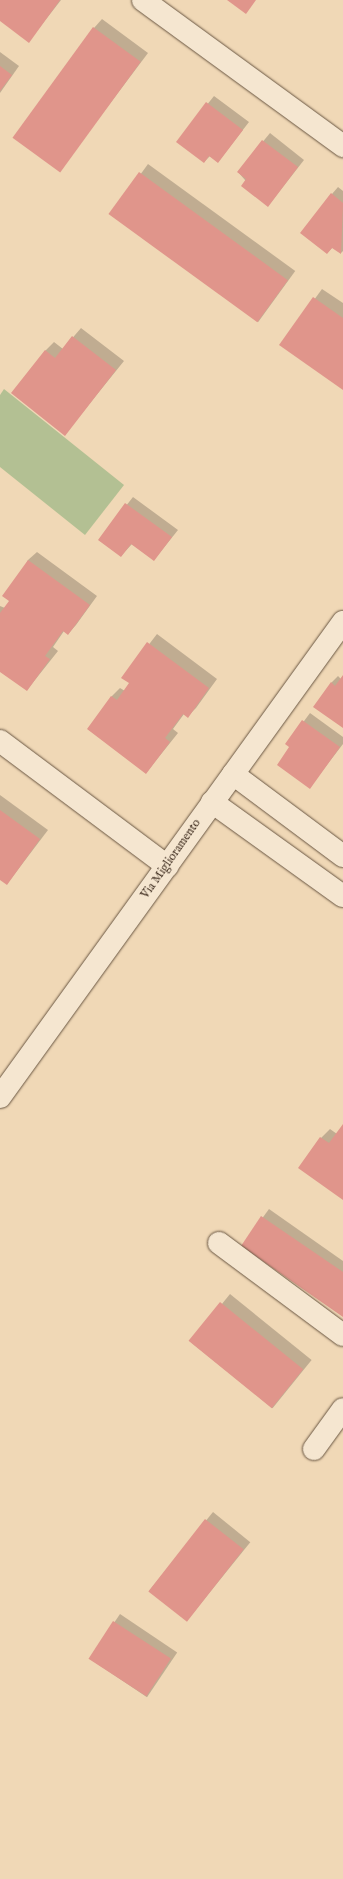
<!DOCTYPE html>
<style>
body{margin:0}
#map{position:relative;width:343px;height:1879px;overflow:hidden;background:#f0d8b6;font-family:"IM FELL English",serif}
div>[style]{position:absolute}
[style*='--x']{left:calc(var(--x)*1px);top:calc(var(--y)*1px);width:calc(var(--w)*1px);rotate:calc(var(--a)*1deg)}
.green>*{inset:0;background:#b3c093}
.shadow>*{inset:0;background:#0003;transform-origin:0 0}
.building>*{inset:0;background:#e0958b;transform-origin:0 0}
.roads{filter:drop-shadow(0 0 1px #695642) drop-shadow(0 0 1px #695642)}
.minor>*{height:22px;margin:-11px;padding:0 11px;transform-origin:11px;border-radius:11px;background:#f5e6d0}
span{translate:-50% -50%;white-space:nowrap;text-align:center;line-height:1.15;-webkit-text-stroke:3px #f5e6d0;paint-order:stroke}
.street-label{font-size:12px;color:#3c2a1c}
</style>
<div id="map">
<div class="green">
<div style="clip-path:polygon(4px 389px,124px 485px,85px 535px,0 467px,0 395px)"></div>
</div>
<div class="shadow">
<div style="clip-path:polygon(0 0,61px 0,29px 41px,0 20px)"></div>
<div style="clip-path:polygon(102px 19px,148px 53px,59px 171px,94px 28px)"></div>
<div style="clip-path:polygon(0 52px,19px 66px,0 93px)"></div>
<div style="clip-path:polygon(214px 96px,249px 122px,218px 162px,210px 156px,204px 162px,178px 141px)"></div>
<div style="clip-path:polygon(270px 133px,304px 160px,268px 206px,238px 172px)"></div>
<div style="left:148px;top:164px;width:182px;height:63px;rotate:36deg"></div>
<div style="clip-path:polygon(338px 187px,343px 191px,343px 251px,341px 253px,333px 247px,327px 253px,332px 194px)"></div>
<div style="clip-path:polygon(322px 289px,343px 303px,343px 388px,281px 345px)"></div>
<div style="clip-path:polygon(81px 328px,124px 361px,65px 434px,45px 351px,54px 342px,63px 349px)"></div>
<div style="clip-path:polygon(133px 497px,178px 530px,154px 560px,132px 544px,121px 556px,99px 540px)"></div>
<div style="clip-path:polygon(37px 552px,97px 596px,76px 625px,68px 634px,64px 631px,53px 647px,58px 651px,27px 690px,0 671px,0 606px,5px 608px,10px 601px,28px 560px)"></div>
<div style="clip-path:polygon(157px 634px,217px 679px,196px 708px,188px 716px,184px 714px,173px 729px,178px 733px,146px 773px,88px 729px,112px 696px,120px 688px,125px 691px,130px 683px,123px 678px)"></div>
<div style="clip-path:polygon(338px 676px,341px 679px,343px 676px,343px 727px,331px 683px)"></div>
<div style="clip-path:polygon(310px 713px,343px 737px,343px 744px,310px 787px,291px 747px,287px 744px)"></div>
<div style="clip-path:polygon(0 795px,48px 830px,7px 884px,0 879px)"></div>
<div style="clip-path:polygon(343px 1126px,343px 1199px,321px 1138px,330px 1129px,337px 1134px)"></div>
<div style="clip-path:polygon(269px 1209px,343px 1261px,343px 1316px,242px 1246px)"></div>
<div style="left:230px;top:1294px;width:105px;height:62px;rotate:39deg"></div>
<div style="left:213px;top:1512px;width:48px;height:101px;rotate:39deg"></div>
<div style="left:120px;top:1614px;width:69px;height:54px;rotate:34deg"></div>
</div>
<div class="building">
<div style="clip-path:polygon(0 0,60px 0,29px 43px,0 21px)"></div>
<div style="clip-path:polygon(227px 0,256px 0,246px 14px)"></div>
<div style="left:93px;top:27px;width:59px;height:137px;rotate:36deg"></div>
<div style="clip-path:polygon(0 66px,12px 75px,0 91px)"></div>
<div style="clip-path:polygon(206px 102px,243px 130px,218px 163px,209px 156px,204px 163px,176px 142px)"></div>
<div style="clip-path:polygon(262px 140px,298px 167px,268px 207px,241px 186px,246px 179px,237px 172px)"></div>
<div style="left:139px;top:172px;width:184px;height:52px;rotate:36deg"></div>
<div style="clip-path:polygon(331px 193px,343px 203px,341px 254px,332px 248px,327px 254px,300px 233px)"></div>
<div style="clip-path:polygon(313px 297px,343px 318px,343px 390px,279px 345px)"></div>
<div style="clip-path:polygon(72px 336px,116px 370px,65px 436px,11px 393px,45px 350px,55px 358px)"></div>
<div style="clip-path:polygon(125px 503px,172px 537px,154px 561px,131px 544px,121px 557px,98px 540px)"></div>
<div style="clip-path:polygon(28px 560px,90px 605px,68px 635px,63px 631px,45px 656px,50px 659px,27px 691px,0 672px,0 613px,9px 601px,2px 596px)"></div>
<div style="clip-path:polygon(147px 642px,209px 688px,188px 718px,183px 714px,165px 738px,170px 742px,146px 774px,87px 729px,111px 696px,117px 700px,129px 683px,121px 678px)"></div>
<div style="clip-path:polygon(343px 675px,343px 728px,313px 707px,331px 682px,335px 686px)"></div>
<div style="clip-path:polygon(302px 720px,340px 747px,310px 789px,277px 765px,289px 747px,285px 744px)"></div>
<div style="clip-path:polygon(0 810px,40px 839px,7px 885px,0 880px)"></div>
<div style="clip-path:polygon(343px 1124px,343px 1200px,298px 1168px,320px 1137px,329px 1143px)"></div>
<div style="clip-path:polygon(261px 1216px,343px 1272px,343px 1317px,241px 1246px)"></div>
<div style="left:220px;top:1302px;width:107px;height:50px;rotate:39deg"></div>
<div style="left:205px;top:1519px;width:49px;height:92px;rotate:38deg"></div>
<div style="left:113px;top:1621px;width:69px;height:45px;rotate:33deg"></div>
</div>
<div class="roads">
<div class="minor">
<div style="--x:143;--y:0;--w:248;--a:36.1"></div>
<div style="--x:0;--y:741;--w:209;--a:36.8"></div>
<div style="--x:233;--y:774;--w:137;--a:36.7"></div>
<div style="--x:212;--y:802;--w:161;--a:35.7"></div>
<div style="--x:0;--y:1097;--w:586;--a:-54.17"></div>
<div style="--x:219;--y:1243;--w:154;--a:36.6"></div>
<div style="--x:314;--y:1449;--w:49;--a:-54.1"></div>
</div>
</div>
<div class="street-label">
<span style="left:171px;top:859px;rotate:-55deg">Via Miglioramento</span>
</div>
</div>
